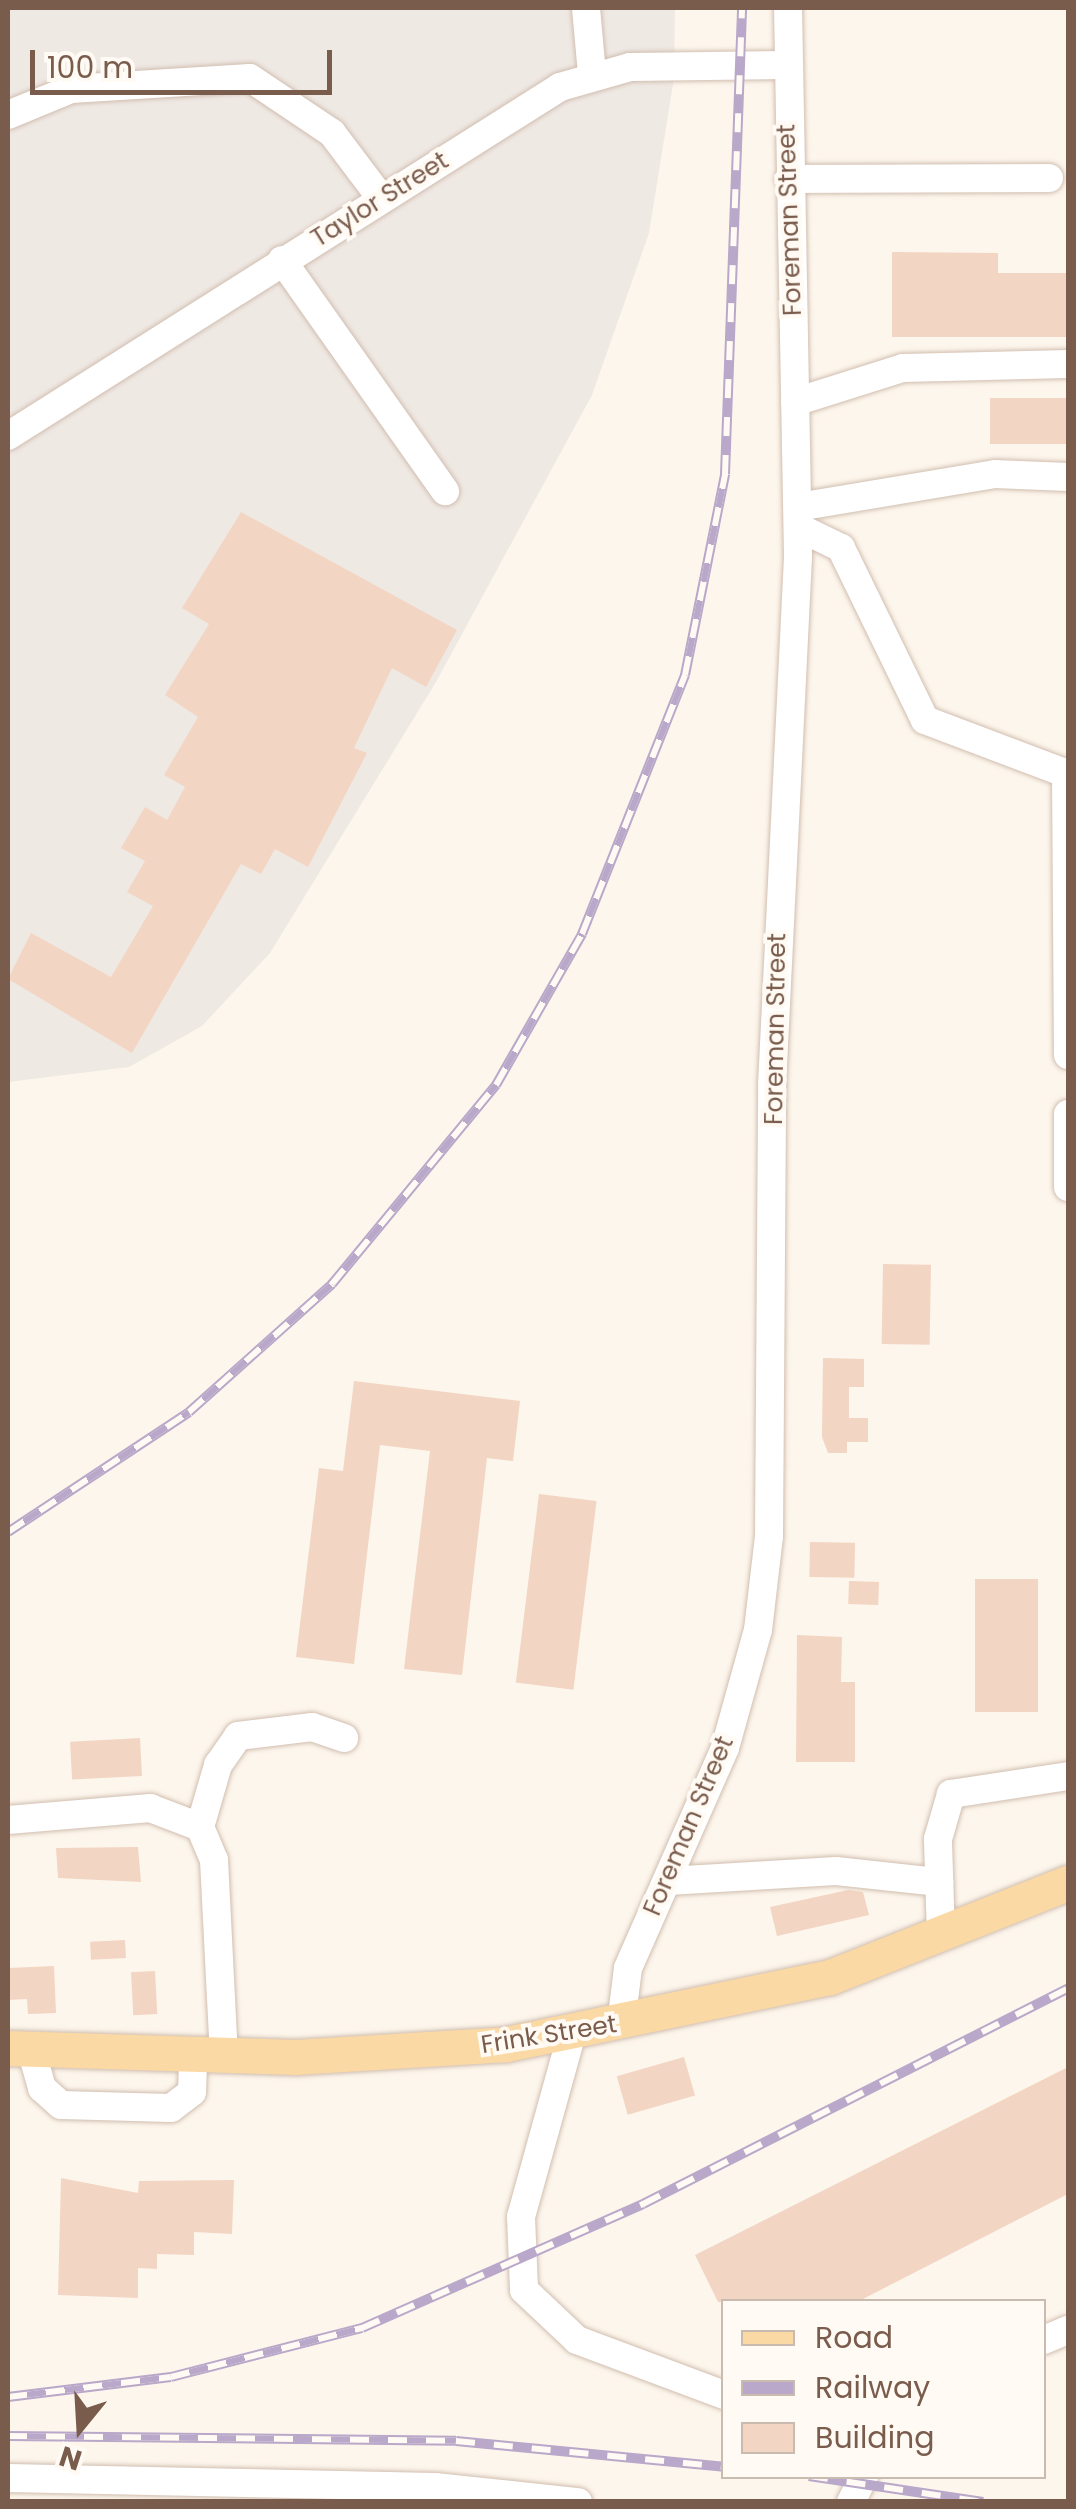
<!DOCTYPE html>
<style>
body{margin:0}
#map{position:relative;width:1076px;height:2509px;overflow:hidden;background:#fdf6ec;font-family:Poppins,sans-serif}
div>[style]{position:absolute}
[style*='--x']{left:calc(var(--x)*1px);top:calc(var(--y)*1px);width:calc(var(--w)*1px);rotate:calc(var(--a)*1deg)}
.industrial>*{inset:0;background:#efe9e4}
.building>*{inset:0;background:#f3d5c3;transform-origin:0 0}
.roads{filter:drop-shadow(0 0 2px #d1beb0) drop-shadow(0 0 2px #d1beb0)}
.minor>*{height:28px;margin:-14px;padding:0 14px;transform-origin:14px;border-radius:14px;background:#fff}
.major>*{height:35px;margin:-17.5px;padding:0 17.5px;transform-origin:17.5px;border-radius:17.5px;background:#fbd9a5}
.rail>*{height:10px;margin-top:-5px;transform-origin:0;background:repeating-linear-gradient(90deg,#fffaf3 0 19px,#b9a8c9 0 38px);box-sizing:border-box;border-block:2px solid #b9a8c9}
span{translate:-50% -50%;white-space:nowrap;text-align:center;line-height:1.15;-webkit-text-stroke:8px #fffaf3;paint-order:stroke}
.street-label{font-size:25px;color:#7a5c4d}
.frame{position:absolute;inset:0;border:10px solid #7a5c4d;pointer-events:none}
.legend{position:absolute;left:721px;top:2299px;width:325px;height:180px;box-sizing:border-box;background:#fffaf3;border:2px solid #cabbb1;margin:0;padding:12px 18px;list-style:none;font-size:30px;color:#7a5c4d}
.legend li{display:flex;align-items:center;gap:20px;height:50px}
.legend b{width:50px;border:2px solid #cabbb1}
.north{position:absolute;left:30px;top:2379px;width:100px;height:100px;-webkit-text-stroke:8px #fffaf3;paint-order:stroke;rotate:198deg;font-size:28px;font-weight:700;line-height:40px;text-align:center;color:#7a5c4d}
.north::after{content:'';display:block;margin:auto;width:35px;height:45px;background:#7a5c4d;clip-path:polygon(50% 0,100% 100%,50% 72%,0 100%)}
.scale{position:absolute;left:30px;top:50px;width:302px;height:45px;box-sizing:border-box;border:5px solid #7a5c4d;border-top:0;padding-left:12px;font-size:30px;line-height:35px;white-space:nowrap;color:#7a5c4d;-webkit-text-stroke:8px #fffaf3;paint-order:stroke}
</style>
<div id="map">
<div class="industrial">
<div style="clip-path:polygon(8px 8px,675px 8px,674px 78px,649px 233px,592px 395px,436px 682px,270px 953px,202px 1026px,129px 1067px,8px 1082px)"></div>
</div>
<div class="building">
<div style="clip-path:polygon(892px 252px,998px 253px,998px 273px,1068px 273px,1068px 337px,892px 337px)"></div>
<div style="left:1068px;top:398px;width:46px;height:78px;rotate:90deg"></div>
<div style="clip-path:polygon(241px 512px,457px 630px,426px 687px,392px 668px,354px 748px,367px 753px,308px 867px,275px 849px,261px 874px,241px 864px,132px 1053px,8px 979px,31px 933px,111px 977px,153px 906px,127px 892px,145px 861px,121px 848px,145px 807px,167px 820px,185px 787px,164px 775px,198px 717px,165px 695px,209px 624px,182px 608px)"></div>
<div style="left:883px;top:1264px;width:48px;height:80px;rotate:1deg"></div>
<div style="clip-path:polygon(823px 1358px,864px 1359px,864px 1387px,849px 1387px,849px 1418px,868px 1418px,868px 1442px,847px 1442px,847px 1453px,828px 1453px,822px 1437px)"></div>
<div style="clip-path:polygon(354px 1381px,520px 1401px,513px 1461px,487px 1458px,462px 1675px,404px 1669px,430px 1451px,380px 1445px,354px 1664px,296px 1657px,319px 1468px,343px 1471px)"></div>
<div style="left:539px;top:1494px;width:58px;height:190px;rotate:7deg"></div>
<div style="left:810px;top:1542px;width:45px;height:35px;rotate:1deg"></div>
<div style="left:975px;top:1579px;width:63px;height:133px"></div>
<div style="left:849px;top:1581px;width:30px;height:23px;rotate:2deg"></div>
<div style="clip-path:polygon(797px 1635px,842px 1637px,841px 1682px,855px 1682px,855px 1762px,796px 1762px)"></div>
<div style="left:140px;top:1738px;width:38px;height:70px;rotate:87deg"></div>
<div style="clip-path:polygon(138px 1847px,141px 1882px,58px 1878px,56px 1848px)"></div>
<div style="clip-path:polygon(848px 1890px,863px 1892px,869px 1915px,777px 1936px,770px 1907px)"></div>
<div style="left:125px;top:1940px;width:18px;height:35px;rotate:87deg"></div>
<div style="clip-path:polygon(54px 1966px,56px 2013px,28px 2014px,27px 1999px,8px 2000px,8px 1968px)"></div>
<div style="left:155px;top:1971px;width:43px;height:24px;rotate:87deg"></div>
<div style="left:684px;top:2057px;width:40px;height:70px;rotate:74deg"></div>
<div style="clip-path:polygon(1068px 2067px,1068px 2194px,857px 2302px,718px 2302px,695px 2255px)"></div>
<div style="clip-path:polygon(61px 2178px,138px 2193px,139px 2181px,234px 2180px,232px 2234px,194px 2232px,194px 2255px,157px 2254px,157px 2269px,138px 2268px,138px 2298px,58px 2295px)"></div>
</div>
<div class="roads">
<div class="minor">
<div style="--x:586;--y:8;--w:66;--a:84.8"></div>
<div style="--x:8;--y:115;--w:68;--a:-22.4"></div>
<div style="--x:71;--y:89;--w:179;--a:-3.5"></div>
<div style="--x:250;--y:78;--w:99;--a:33.9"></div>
<div style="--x:332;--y:133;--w:81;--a:53"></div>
<div style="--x:789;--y:179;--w:260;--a:-0.2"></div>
<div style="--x:282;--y:260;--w:283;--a:54.8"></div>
<div style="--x:795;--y:402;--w:113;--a:-17.5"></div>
<div style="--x:903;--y:368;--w:165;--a:-1.4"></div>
<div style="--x:8;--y:436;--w:653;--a:-32.3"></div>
<div style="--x:560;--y:87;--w:73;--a:-15.9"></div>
<div style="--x:630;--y:67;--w:155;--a:-0.7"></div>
<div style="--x:798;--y:507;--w:200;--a:-9.5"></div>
<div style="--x:995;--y:474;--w:73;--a:2.4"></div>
<div style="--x:798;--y:527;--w:48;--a:26"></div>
<div style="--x:841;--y:548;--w:191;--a:64"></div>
<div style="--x:925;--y:720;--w:153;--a:20.7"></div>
<div style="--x:1066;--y:774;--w:281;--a:89.6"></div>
<div style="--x:1068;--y:1114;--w:73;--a:90"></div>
<div style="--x:8;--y:1820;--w:143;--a:-4.8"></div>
<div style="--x:150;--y:1808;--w:53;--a:20.8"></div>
<div style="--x:200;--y:1827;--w:36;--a:67"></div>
<div style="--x:214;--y:1860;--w:195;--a:87.1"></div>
<div style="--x:200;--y:1827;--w:65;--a:-73.8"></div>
<div style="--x:218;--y:1765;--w:35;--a:-55"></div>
<div style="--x:238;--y:1736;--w:75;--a:-6.9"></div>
<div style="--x:312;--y:1727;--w:34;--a:19"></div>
<div style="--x:668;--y:1881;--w:168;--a:-3.4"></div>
<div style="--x:836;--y:1871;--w:104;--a:6.1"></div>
<div style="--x:941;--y:1937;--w:98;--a:-91.8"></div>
<div style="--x:938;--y:1839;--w:47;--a:-73.9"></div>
<div style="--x:951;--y:1794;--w:118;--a:-8.7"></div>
<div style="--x:621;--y:2024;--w:56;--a:-82.9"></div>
<div style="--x:628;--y:1968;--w:240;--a:-66.2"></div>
<div style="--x:725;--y:1748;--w:123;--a:-74.4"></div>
<div style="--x:758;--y:1630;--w:94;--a:-83.3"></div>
<div style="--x:769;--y:1537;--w:452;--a:-89.6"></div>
<div style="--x:772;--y:1085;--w:529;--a:-87.18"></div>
<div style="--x:798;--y:557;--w:549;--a:-91.04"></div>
<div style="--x:572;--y:2033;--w:191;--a:105.5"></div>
<div style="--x:521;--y:2217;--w:73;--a:87.6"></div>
<div style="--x:524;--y:2290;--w:73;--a:43.3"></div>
<div style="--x:577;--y:2340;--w:157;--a:20.5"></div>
<div style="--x:31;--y:2049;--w:41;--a:74.2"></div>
<div style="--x:42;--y:2088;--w:25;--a:42"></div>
<div style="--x:61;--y:2105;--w:110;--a:1.6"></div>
<div style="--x:171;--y:2108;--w:26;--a:-37"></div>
<div style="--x:192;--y:2092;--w:38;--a:-88"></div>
<div style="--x:1044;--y:2340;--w:26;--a:-23"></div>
<div style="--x:8;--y:2478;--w:427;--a:1.2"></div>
<div style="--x:435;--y:2487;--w:144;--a:6"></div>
<div style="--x:851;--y:2502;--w:29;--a:-63"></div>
</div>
<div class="major">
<div style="--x:8;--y:2048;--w:288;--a:1.8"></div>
<div style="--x:296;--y:2057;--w:210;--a:-3.5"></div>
<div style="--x:506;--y:2044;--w:331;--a:-11.7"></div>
<div style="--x:830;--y:1977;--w:256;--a:-21.6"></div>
</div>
</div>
<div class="rail">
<div style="--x:8;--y:1532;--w:217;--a:-33.5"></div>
<div style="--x:189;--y:1412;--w:192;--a:-41.8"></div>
<div style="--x:332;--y:1284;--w:258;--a:-50.5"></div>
<div style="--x:496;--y:1085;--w:174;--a:-60.3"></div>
<div style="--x:582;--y:934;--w:279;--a:-68.3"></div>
<div style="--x:685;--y:675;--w:205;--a:-78.7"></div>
<div style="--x:725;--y:474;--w:466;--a:-87.9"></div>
<div style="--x:8;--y:2397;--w:164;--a:-7"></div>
<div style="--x:171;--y:2377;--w:197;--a:-14.4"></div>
<div style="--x:362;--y:2328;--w:307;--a:-23.8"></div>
<div style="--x:643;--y:2204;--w:477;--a:-26.9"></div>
<div style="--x:8;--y:2436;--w:448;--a:0.6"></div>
<div style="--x:456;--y:2441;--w:269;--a:5.5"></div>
<div style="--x:809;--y:2476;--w:176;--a:8.5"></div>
</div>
<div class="street-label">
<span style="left:380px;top:200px;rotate:-32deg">Taylor Street</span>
<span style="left:790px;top:220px;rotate:-92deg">Foreman Street</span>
<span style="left:776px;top:1029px;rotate:-89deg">Foreman Street</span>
<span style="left:689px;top:1826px;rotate:-67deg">Foreman Street</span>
<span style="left:549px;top:2035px;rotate:-9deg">Frink Street</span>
</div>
<div class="frame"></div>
<ul class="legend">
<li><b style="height:12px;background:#fbd9a5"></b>Road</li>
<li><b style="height:12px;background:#b9a8c9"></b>Railway</li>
<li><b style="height:28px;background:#f3d5c3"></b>Building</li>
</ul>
<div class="north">N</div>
<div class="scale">100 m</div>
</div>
